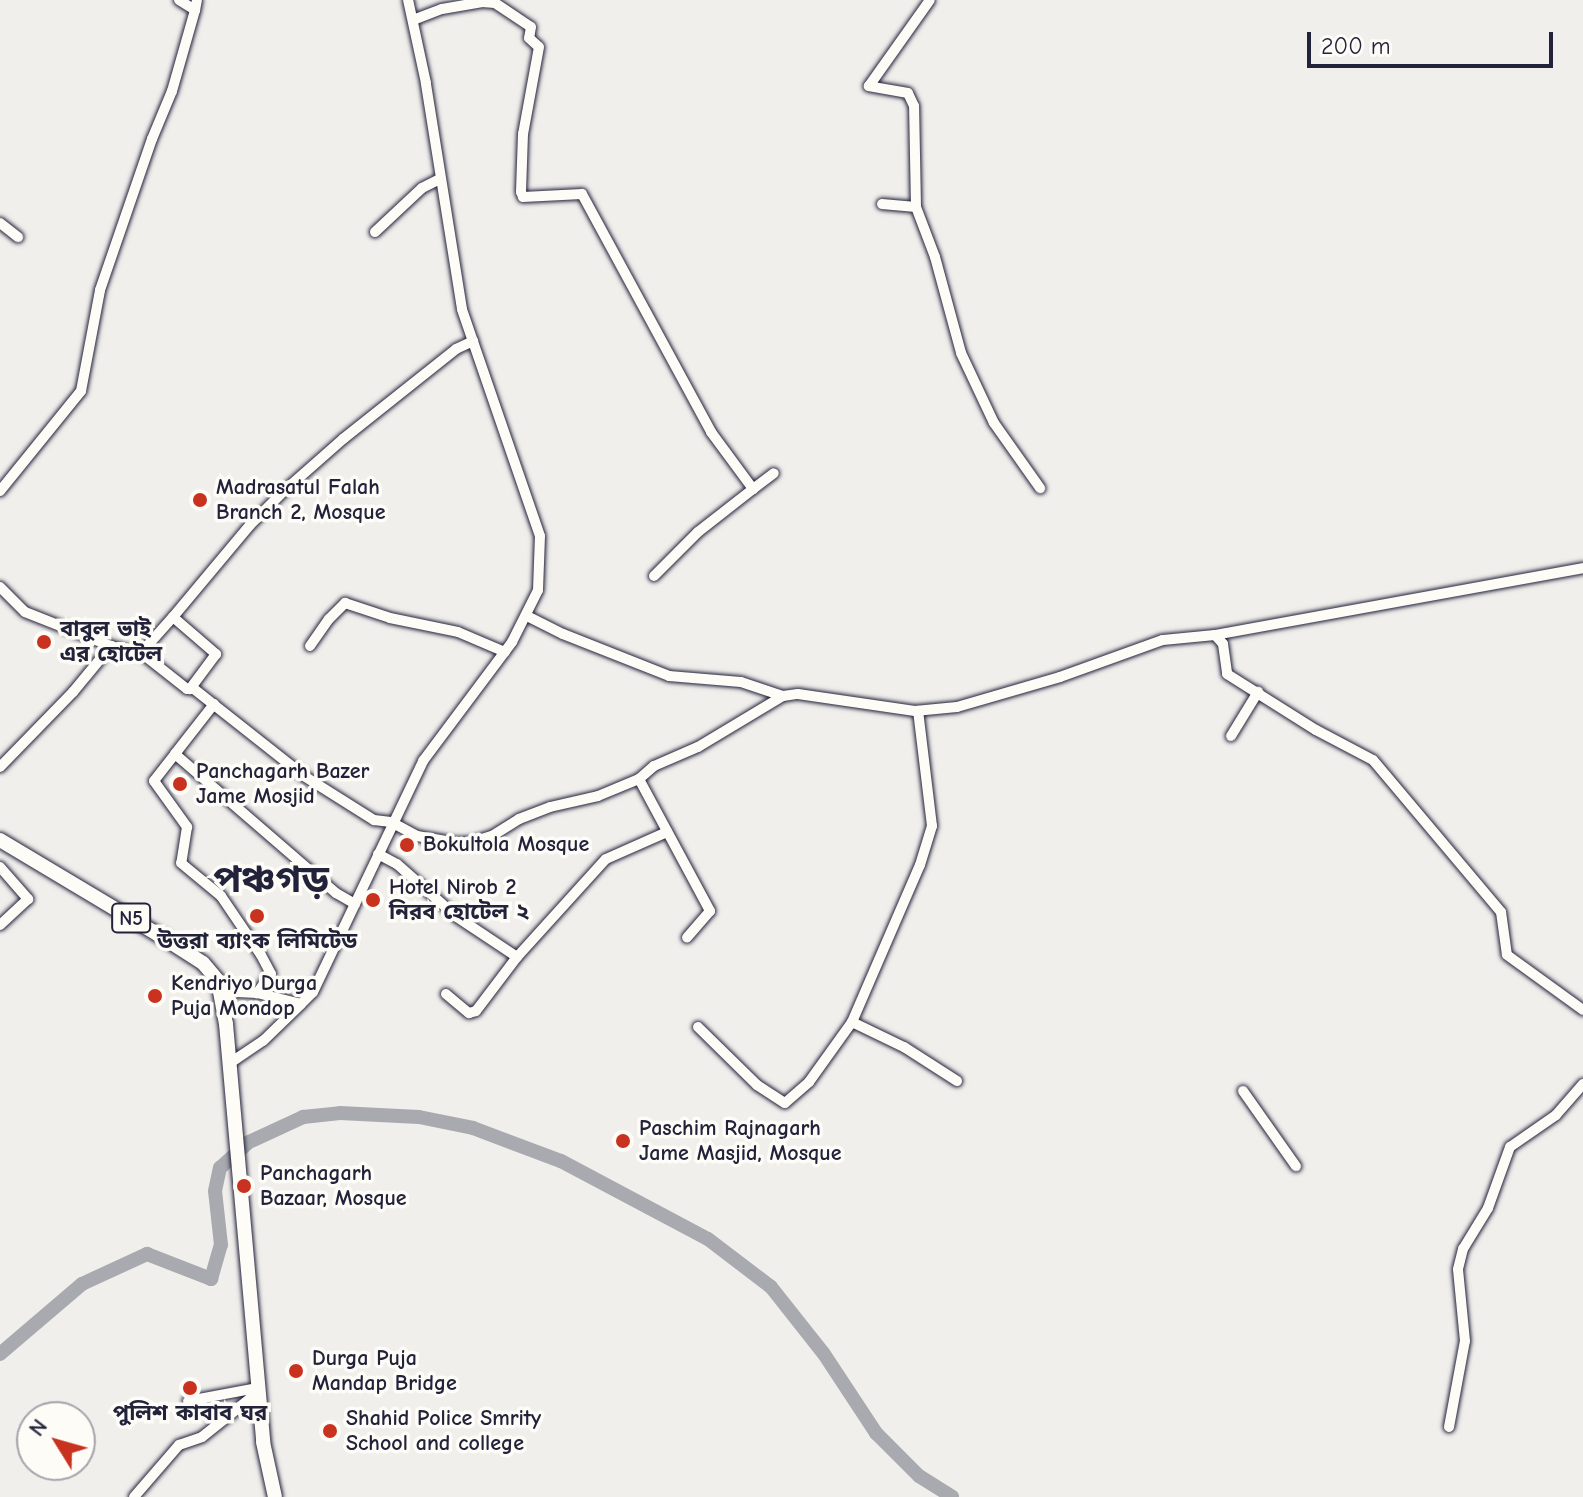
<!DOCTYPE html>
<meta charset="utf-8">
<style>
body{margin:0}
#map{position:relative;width:1583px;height:1497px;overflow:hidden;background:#f0efec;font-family:"Comic Neue","Noto Sans Bengali",sans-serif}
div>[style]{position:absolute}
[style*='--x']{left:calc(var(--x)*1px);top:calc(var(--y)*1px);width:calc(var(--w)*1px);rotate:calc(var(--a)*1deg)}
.river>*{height:14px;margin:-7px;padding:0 7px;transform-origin:7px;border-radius:7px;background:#a9a9b0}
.roads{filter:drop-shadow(0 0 2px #22223b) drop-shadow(0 0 2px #22223b)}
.minor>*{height:10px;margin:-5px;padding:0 5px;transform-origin:5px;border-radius:5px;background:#fdfcf7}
.highway>*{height:14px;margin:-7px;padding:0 7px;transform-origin:7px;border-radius:7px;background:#fdfcf7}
.dots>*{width:22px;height:22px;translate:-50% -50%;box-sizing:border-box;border:4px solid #fdfcf7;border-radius:50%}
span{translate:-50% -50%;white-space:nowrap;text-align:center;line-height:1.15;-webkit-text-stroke:7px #fdfcf7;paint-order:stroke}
.shield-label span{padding:2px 6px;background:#fdfcf7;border:2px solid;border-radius:6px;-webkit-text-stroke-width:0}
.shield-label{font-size:20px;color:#22223b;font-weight:700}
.poi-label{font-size:22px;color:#22223b;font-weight:700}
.left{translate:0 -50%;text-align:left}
.town-label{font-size:38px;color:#22223b;font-weight:700}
.north{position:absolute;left:16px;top:1401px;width:80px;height:80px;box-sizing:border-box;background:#fdfcf7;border:2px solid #a5a5ac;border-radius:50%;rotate:307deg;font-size:22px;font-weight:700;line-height:32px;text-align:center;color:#22223b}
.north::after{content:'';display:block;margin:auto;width:28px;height:36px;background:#c8321e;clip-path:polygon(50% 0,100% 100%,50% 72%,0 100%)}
.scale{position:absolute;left:1307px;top:32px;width:246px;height:36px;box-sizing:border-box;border:4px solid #22223b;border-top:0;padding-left:10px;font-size:24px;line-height:28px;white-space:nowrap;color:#22223b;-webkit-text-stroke:6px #fdfcf7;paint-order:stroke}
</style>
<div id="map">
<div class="river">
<div style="--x:0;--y:1354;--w:108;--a:-40.5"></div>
<div style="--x:82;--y:1284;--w:72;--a:-24.8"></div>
<div style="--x:147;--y:1254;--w:69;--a:21.3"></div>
<div style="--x:211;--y:1279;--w:35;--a:-74"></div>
<div style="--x:221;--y:1245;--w:54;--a:-96.3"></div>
<div style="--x:215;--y:1191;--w:24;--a:-78"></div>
<div style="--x:220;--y:1168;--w:39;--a:-42"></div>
<div style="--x:249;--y:1142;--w:60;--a:-24.8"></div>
<div style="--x:303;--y:1117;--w:37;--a:-6"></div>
<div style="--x:340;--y:1113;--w:79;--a:2.9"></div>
<div style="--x:419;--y:1117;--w:55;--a:11.5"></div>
<div style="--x:473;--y:1128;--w:94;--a:20.6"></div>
<div style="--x:561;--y:1161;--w:166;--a:28"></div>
<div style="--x:708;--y:1239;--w:79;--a:37.3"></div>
<div style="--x:771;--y:1287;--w:85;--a:51.7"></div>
<div style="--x:824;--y:1354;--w:95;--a:56.6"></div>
<div style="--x:876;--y:1433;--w:61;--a:45"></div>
<div style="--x:919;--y:1476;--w:39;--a:32"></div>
</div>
<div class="roads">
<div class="minor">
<div style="--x:179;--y:0;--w:19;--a:32"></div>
<div style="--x:195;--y:10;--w:10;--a:-79"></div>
<div style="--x:413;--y:20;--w:31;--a:-21"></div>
<div style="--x:442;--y:9;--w:41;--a:-9.9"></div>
<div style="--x:482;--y:2;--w:13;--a:4"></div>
<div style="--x:495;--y:3;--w:43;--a:33.7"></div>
<div style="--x:531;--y:27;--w:11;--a:100"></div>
<div style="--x:529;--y:38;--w:13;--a:42"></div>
<div style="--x:539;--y:47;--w:88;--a:100.4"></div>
<div style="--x:523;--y:134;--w:58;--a:92"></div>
<div style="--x:521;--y:192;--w:5;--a:68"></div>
<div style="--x:523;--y:197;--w:59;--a:-2.9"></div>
<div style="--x:582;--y:194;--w:271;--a:61.5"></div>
<div style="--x:711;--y:432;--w:71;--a:53.6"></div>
<div style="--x:753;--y:489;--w:26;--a:-37"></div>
<div style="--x:882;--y:204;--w:34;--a:5"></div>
<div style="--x:916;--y:207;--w:101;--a:-91.1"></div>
<div style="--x:914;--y:106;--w:14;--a:-115"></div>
<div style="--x:908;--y:93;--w:40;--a:-170"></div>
<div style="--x:869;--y:86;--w:105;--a:-54.7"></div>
<div style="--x:916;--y:207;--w:53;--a:69.2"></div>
<div style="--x:935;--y:257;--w:99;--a:74.8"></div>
<div style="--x:961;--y:353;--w:77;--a:64.8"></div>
<div style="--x:994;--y:423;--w:80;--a:54.7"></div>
<div style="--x:0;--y:223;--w:23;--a:38"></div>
<div style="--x:375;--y:232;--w:64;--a:-43.1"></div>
<div style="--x:422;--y:188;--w:20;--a:-27"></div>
<div style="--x:0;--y:491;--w:129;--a:-51"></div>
<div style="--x:81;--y:391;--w:103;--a:-79.3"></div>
<div style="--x:100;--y:290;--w:160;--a:-71"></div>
<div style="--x:152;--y:139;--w:52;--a:-67.4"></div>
<div style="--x:172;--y:91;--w:84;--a:-74.1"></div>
<div style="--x:654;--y:576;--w:62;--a:-45"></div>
<div style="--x:698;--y:532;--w:70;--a:-38"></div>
<div style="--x:0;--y:587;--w:35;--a:45"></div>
<div style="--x:25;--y:612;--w:92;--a:21.6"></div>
<div style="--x:527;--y:616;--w:40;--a:26.6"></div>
<div style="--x:563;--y:634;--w:114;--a:21.6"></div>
<div style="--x:669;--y:676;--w:72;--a:4.8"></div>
<div style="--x:741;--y:682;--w:44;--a:18.4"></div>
<div style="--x:173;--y:617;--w:120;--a:-50.1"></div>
<div style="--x:250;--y:525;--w:48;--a:-45"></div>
<div style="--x:284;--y:491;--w:79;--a:-41.4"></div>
<div style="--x:343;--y:439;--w:144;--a:-38.5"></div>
<div style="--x:456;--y:349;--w:19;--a:-25"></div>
<div style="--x:1215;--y:635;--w:374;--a:-10.3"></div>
<div style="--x:310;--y:646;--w:33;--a:-55"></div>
<div style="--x:329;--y:619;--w:23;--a:-45"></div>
<div style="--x:345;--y:603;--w:47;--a:18.4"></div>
<div style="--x:390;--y:618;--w:69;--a:11.6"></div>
<div style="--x:458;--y:632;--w:51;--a:23.1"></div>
<div style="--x:140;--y:654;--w:50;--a:-48.3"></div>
<div style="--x:173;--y:617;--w:57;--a:40.7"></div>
<div style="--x:216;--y:654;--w:44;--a:126.6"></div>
<div style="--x:214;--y:704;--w:63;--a:128"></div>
<div style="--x:175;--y:754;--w:213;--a:40.8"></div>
<div style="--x:336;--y:893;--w:22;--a:30"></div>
<div style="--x:1231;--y:736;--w:52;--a:-58.5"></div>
<div style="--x:175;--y:754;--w:34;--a:128"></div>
<div style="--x:154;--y:781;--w:57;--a:54.3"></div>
<div style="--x:187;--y:827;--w:36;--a:99"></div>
<div style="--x:181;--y:863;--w:52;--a:39.5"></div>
<div style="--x:221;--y:896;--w:71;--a:55.9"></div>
<div style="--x:261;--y:955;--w:21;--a:62"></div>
<div style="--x:271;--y:974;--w:24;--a:126"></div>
<div style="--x:0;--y:767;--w:105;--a:-45.8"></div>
<div style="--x:73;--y:692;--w:60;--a:-50.4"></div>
<div style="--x:111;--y:646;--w:34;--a:15"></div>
<div style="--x:144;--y:655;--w:55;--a:38.3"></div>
<div style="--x:187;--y:689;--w:7;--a:0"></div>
<div style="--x:194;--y:689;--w:140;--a:38.3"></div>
<div style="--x:304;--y:776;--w:83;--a:32.2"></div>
<div style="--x:374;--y:820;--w:17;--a:7"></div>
<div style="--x:391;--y:822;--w:30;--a:28"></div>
<div style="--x:417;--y:836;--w:41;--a:9.9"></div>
<div style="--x:457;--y:843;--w:15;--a:-4"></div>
<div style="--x:472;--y:842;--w:21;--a:-17"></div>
<div style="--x:492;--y:836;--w:32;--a:-32"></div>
<div style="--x:519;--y:819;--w:33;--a:-21"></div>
<div style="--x:550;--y:807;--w:49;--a:-12.9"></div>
<div style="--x:598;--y:796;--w:44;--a:-22.5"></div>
<div style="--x:639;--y:779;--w:150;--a:61.7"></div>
<div style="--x:710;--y:911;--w:35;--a:131"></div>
<div style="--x:639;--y:779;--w:20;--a:-41"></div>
<div style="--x:654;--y:766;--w:48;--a:-23.4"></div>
<div style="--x:698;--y:747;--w:99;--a:-31"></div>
<div style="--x:783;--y:696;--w:15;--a:-8"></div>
<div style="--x:798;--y:694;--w:118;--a:8.3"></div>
<div style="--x:915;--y:711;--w:42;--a:-5.4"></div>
<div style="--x:957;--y:707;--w:107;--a:-16.2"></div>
<div style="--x:1060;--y:677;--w:109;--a:-19.8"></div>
<div style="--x:1163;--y:640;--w:52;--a:-5.5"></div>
<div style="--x:1215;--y:635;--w:12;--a:48"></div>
<div style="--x:1223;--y:644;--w:30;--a:82"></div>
<div style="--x:1227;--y:674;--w:105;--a:32.2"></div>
<div style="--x:1316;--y:730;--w:64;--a:27.8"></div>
<div style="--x:1373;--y:760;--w:199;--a:49.9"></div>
<div style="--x:1501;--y:912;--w:43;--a:82.1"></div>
<div style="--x:1507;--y:955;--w:94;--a:35.9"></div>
<div style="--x:378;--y:854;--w:21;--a:28"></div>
<div style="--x:397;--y:864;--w:80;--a:41.5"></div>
<div style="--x:457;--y:917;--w:72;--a:33.7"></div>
<div style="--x:517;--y:957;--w:132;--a:-47.8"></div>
<div style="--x:606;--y:859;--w:67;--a:-23.9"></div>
<div style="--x:0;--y:867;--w:43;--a:48.8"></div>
<div style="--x:28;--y:899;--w:38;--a:137"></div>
<div style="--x:446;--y:994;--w:30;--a:40"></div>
<div style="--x:469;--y:1013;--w:7;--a:-16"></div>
<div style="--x:476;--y:1011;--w:68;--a:-52.8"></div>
<div style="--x:222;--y:996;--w:16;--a:-15"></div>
<div style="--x:237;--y:992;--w:20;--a:3"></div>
<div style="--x:257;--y:993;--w:45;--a:14"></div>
<div style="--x:301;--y:1004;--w:17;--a:-45"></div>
<div style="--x:313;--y:992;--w:256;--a:-64.5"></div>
<div style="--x:423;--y:761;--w:149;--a:-53.2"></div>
<div style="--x:512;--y:642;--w:58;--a:-63.4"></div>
<div style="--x:538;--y:590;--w:54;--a:-87.9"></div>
<div style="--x:540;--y:536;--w:240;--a:-109"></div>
<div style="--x:462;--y:309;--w:229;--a:-99.1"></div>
<div style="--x:426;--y:83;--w:85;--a:-102.2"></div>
<div style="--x:852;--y:1022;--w:58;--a:25.7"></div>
<div style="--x:904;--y:1047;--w:63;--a:32.7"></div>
<div style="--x:698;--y:1027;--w:83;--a:44.5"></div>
<div style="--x:757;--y:1085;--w:33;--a:33"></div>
<div style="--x:785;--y:1103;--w:32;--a:-41"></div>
<div style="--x:809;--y:1082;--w:74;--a:-54.4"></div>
<div style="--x:852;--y:1022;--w:171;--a:-66.6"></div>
<div style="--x:920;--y:865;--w:41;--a:-72.9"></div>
<div style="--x:932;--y:826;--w:116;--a:-96.9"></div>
<div style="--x:230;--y:1063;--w:40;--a:-34"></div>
<div style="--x:263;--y:1041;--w:53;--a:-44.2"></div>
<div style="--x:1243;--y:1091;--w:92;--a:54.8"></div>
<div style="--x:188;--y:1401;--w:70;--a:-10.7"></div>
<div style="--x:1449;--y:1427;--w:87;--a:-79.5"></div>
<div style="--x:1465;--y:1341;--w:72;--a:-95.6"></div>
<div style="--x:1458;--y:1269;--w:21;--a:-76"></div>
<div style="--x:1463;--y:1249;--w:48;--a:-58.6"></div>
<div style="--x:1488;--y:1208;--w:65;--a:-70.2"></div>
<div style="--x:1510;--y:1147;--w:56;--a:-34.8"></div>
<div style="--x:1556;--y:1115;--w:41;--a:-48.9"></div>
<div style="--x:134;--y:1497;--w:69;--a:-49.1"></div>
<div style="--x:179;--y:1445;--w:24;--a:-19"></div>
<div style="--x:202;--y:1437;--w:70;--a:-38.7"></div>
</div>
<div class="highway">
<div style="--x:0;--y:840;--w:191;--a:30.9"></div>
<div style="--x:164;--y:938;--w:46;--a:32.7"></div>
<div style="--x:203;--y:963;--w:23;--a:50"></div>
<div style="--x:218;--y:981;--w:44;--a:79.5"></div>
<div style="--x:226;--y:1024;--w:420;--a:84.9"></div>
<div style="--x:263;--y:1442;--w:56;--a:77.7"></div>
</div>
</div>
<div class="dots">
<div style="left:200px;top:500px;background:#c8321e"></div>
<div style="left:44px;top:642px;background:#c8321e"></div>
<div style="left:180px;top:784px;background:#c8321e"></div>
<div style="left:407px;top:845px;background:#c8321e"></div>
<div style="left:373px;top:900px;background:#c8321e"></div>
<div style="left:257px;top:916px;background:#c8321e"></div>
<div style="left:155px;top:996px;background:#c8321e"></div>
<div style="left:623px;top:1141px;background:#c8321e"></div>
<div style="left:244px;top:1186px;background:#c8321e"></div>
<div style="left:296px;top:1371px;background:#c8321e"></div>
<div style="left:190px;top:1388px;background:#c8321e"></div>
<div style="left:330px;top:1431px;background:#c8321e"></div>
</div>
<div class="shield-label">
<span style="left:131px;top:918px">N5</span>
</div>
<div class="poi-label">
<span class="left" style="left:216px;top:500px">Madrasatul Falah<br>Branch 2, Mosque</span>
<span class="left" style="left:60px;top:642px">বাবুল ভাই<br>এর হোটেল</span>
<span class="left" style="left:196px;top:784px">Panchagarh Bazer<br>Jame Mosjid</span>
<span class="left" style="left:423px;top:845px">Bokultola Mosque</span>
<span class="left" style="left:389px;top:900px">Hotel Nirob 2<br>নিরব হোটেল ২</span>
<span style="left:257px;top:942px">উত্তরা ব্যাংক লিমিটেড</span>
<span class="left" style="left:171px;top:996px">Kendriyo Durga<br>Puja Mondop</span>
<span class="left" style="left:639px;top:1141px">Paschim Rajnagarh<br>Jame Masjid, Mosque</span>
<span class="left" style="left:260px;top:1186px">Panchagarh<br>Bazaar, Mosque</span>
<span class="left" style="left:312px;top:1371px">Durga Puja<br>Mandap Bridge</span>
<span style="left:190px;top:1414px">পুলিশ কাবাব ঘর</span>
<span class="left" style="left:346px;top:1431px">Shahid Police Smrity<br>School and college</span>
</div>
<div class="town-label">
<span style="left:271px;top:881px">পঞ্চগড়</span>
</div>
<div class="north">N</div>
<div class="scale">200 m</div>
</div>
